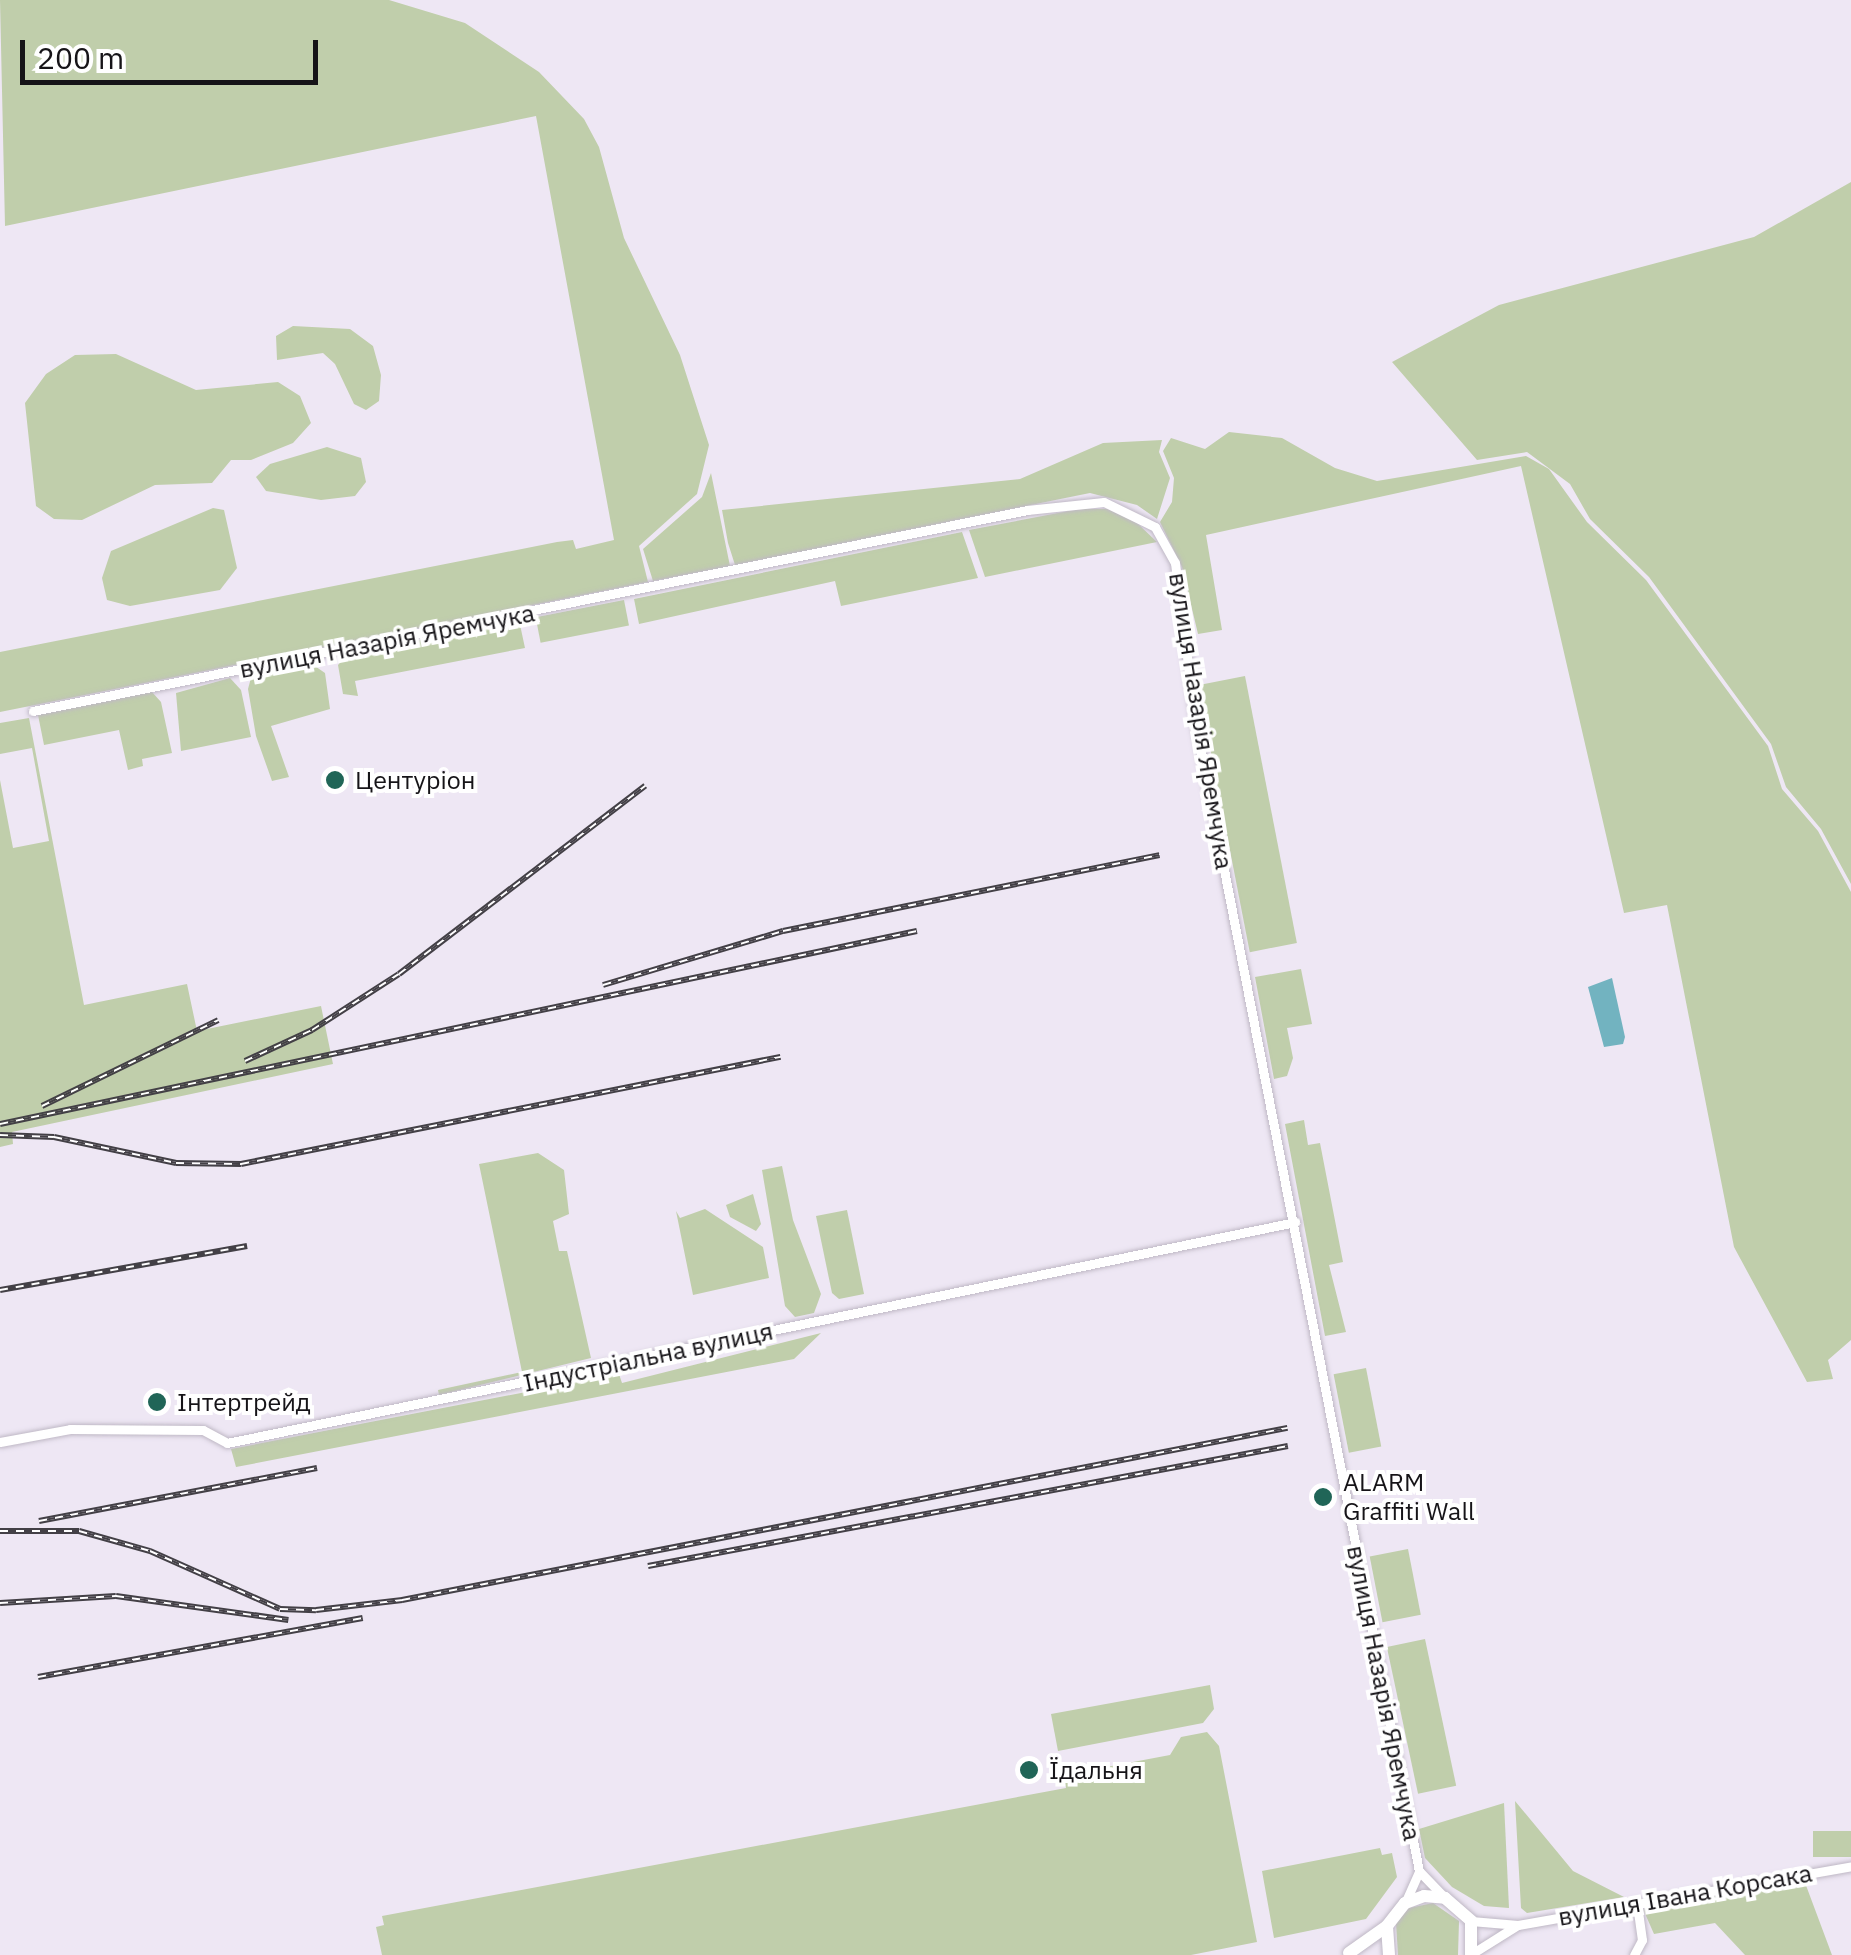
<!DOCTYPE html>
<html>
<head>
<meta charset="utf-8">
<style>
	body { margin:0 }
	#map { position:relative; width:1851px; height:1955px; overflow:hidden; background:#eee7f4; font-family:"IBM Plex Sans",sans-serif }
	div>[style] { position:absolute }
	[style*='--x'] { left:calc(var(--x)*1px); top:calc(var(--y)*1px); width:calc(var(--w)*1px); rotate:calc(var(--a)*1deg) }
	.green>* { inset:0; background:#c0ceab; transform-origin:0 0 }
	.water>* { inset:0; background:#72b3c0 }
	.roads { filter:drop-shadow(0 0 2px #bfb8c5) drop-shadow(0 0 2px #bfb8c5) }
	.street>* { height:9px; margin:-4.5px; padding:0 4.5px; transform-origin:4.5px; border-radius:4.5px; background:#fff }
	.secondary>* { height:12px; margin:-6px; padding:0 6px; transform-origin:6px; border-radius:6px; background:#fff }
	.rail>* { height:6px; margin-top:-3px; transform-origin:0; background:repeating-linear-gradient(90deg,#fff 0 8px,#434046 0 16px); box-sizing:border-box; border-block:2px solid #434046 }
	.dots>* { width:28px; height:28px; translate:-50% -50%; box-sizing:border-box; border:5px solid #fff; border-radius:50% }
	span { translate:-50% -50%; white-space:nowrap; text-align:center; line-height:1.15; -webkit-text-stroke:8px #fff; paint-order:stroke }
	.street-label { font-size:25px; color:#161418 }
	.poi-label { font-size:25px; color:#161418 }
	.left { translate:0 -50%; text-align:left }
	.scale { position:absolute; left:20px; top:40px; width:298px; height:45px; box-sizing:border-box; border:5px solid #161418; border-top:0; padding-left:12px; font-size:30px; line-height:35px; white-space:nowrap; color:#161418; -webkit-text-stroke:8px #fff; paint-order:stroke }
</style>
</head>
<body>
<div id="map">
	<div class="green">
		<div style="clip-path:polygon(0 0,389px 0,465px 23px,539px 72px,584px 119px,599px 147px,624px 238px,680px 355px,709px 445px,697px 494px,639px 546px,648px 582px,0 712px,0 652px,557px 542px,573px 540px,576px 549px,614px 540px,536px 116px,5px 226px)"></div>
		<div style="clip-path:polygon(1851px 182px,1851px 884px,1821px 829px,1786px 787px,1771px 744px,1649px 577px,1590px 519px,1570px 484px,1527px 452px,1477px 460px,1392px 362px,1499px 305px,1754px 237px)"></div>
		<div style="clip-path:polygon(293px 326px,350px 329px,373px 346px,381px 375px,379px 401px,366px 410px,354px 404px,335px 364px,323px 353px,277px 360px,276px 336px)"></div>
		<div style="clip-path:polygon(116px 354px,196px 390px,278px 382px,300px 396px,311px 423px,293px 443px,251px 460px,231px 460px,212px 483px,155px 485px,82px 520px,54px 519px,36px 506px,25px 403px,46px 374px,75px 355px)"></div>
		<div style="clip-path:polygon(1229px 432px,1282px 438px,1335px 468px,1377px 481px,1526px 456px,1549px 469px,1587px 522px,1646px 580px,1768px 746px,1782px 789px,1818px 831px,1851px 892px,1851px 1340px,1828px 1360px,1833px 1379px,1807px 1382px,1734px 1247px,1667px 905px,1624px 913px,1521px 466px,1206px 535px,1222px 630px,1198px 634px,1182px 567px,1160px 522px,1172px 502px,1174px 478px,1163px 451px,1171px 438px,1205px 449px)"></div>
		<div style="clip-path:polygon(1162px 440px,1159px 452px,1170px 478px,1157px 519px,1137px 505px,1090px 493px,735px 565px,728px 543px,722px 510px,1020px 479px,1103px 443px)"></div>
		<div style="clip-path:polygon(327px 447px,361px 458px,366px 482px,355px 496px,321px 500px,266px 491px,256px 477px,270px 464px)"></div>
		<div style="clip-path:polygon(711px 473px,730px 566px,653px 581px,643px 549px,702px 497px)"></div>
		<div style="clip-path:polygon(213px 508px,224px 510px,237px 568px,220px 590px,130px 606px,107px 600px,102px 578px,111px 551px)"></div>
		<div style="clip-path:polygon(1079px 509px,1107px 509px,1135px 521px,1157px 542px,985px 577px,969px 530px)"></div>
		<div style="clip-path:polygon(962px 532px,978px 578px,841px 606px,835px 581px,639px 624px,634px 599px)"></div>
		<div style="left:624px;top:600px;width:26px;height:90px;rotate:79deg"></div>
		<div style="clip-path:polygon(519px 620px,525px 648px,355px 681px,358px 696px,343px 694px,338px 665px,347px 655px)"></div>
		<div style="clip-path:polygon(309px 662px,325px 673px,330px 709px,271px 726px,289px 777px,272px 781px,256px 736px,248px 689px,252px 674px)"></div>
		<div style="left:1245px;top:676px;width:272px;height:48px;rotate:79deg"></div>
		<div style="clip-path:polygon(230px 678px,241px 690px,251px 737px,181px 751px,176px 693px)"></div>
		<div style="clip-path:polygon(152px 692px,161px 702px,172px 753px,142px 759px,143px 766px,128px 770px,119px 730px,44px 745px,38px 715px)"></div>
		<div style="clip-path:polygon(29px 718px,84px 1005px,187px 984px,197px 1031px,321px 1006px,333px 1064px,12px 1132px,13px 1144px,0 1147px,0 780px,13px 848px,49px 841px,32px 748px,0 754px,0 723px)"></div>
		<div style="clip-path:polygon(1301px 969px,1312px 1024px,1287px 1028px,1293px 1058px,1287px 1076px,1274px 1079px,1255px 977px)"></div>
		<div style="clip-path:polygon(1304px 1120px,1308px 1145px,1320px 1143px,1343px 1262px,1329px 1265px,1346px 1332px,1325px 1336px,1285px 1124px)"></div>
		<div style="clip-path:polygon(538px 1153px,564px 1170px,569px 1214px,553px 1221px,559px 1251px,567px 1251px,591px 1358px,439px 1395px,438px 1390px,522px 1372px,479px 1164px)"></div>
		<div style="clip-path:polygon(782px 1166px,793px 1220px,821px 1294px,814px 1313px,795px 1317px,785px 1306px,762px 1170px)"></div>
		<div style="clip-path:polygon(753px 1194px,761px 1224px,756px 1231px,730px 1217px,726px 1205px)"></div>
		<div style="clip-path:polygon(705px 1209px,763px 1247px,769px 1278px,693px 1295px,676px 1211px,680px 1218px)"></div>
		<div style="clip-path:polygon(847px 1210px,864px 1294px,839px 1299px,832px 1293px,816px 1216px)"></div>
		<div style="clip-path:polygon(821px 1333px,794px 1359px,236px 1467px,231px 1449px,619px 1374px,622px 1383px)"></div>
		<div style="left:1366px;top:1368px;width:80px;height:33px;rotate:79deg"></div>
		<div style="left:1408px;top:1549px;width:67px;height:39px;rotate:79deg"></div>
		<div style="left:1425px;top:1639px;width:150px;height:39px;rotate:78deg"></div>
		<div style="clip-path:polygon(1210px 1685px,1214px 1709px,1203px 1723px,1058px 1751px,1051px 1714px)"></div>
		<div style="clip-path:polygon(1207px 1732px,1219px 1746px,1257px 1942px,1191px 1955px,382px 1955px,376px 1927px,384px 1925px,382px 1916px,1066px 1788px,1064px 1775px,1170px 1755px,1181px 1737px)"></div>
		<div style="clip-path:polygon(1515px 1801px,1573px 1871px,1624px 1897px,1527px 1913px,1521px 1908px)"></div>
		<div style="clip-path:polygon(1504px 1803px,1509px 1908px,1484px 1906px,1452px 1887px,1425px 1858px,1419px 1829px)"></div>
		<div style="left:1851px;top:1831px;width:26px;height:38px;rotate:90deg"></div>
		<div style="clip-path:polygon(1380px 1848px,1382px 1855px,1392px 1853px,1397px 1877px,1366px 1919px,1274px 1938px,1262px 1871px)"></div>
		<div style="clip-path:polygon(1804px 1880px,1832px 1955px,1745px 1955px,1715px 1923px,1654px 1934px,1643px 1909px)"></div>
		<div style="clip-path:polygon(1433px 1903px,1459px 1921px,1458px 1955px,1398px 1955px,1396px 1923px,1409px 1908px)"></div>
	</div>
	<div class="water">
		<div style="clip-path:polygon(1612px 978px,1625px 1037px,1623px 1044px,1604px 1047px,1588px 987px)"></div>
	</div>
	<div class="roads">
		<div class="street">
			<div style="--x:33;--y:711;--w:1014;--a:-11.43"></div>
			<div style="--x:1027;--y:510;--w:77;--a:-5.9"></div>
			<div style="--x:1104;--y:502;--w:57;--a:26.1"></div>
			<div style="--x:1155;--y:527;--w:41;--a:60.9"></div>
			<div style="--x:1175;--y:563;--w:164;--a:82.7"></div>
			<div style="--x:1196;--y:726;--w:1167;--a:78.98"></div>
			<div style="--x:1419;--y:1871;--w:36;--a:46"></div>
			<div style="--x:0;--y:1442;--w:71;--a:-10.5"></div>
			<div style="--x:70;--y:1429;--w:133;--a:0.4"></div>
			<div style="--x:203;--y:1430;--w:27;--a:28"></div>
			<div style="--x:227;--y:1443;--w:1091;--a:-11.69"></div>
			<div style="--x:1405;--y:1903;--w:35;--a:-66"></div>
			<div style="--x:1471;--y:1921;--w:47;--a:4.9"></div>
			<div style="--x:1518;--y:1925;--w:338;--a:-10"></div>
			<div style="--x:1473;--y:1953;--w:51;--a:-32.1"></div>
			<div style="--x:1634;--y:1955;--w:17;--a:-62"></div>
			<div style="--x:1642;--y:1940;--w:36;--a:-98"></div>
		</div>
		<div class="secondary">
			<div style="--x:1349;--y:1953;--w:47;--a:-35.4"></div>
			<div style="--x:1389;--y:1955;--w:29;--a:-94"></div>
			<div style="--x:1387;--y:1926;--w:29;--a:-52"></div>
			<div style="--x:1405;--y:1903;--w:20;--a:-20"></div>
			<div style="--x:1424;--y:1896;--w:21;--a:5"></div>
			<div style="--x:1445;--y:1898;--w:35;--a:41"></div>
			<div style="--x:1471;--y:1921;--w:34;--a:90"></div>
		</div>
	</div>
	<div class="rail">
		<div style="--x:603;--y:985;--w:188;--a:-16.7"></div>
		<div style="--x:783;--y:931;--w:384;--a:-11.4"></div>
		<div style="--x:245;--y:1061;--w:74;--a:-24.8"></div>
		<div style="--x:312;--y:1030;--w:103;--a:-32.8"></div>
		<div style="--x:399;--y:974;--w:310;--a:-37.4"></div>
		<div style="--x:42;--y:1106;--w:196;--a:-26"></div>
		<div style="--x:0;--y:1124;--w:937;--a:-11.89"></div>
		<div style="--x:0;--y:1135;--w:54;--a:2.1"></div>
		<div style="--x:54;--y:1137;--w:125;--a:12"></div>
		<div style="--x:176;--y:1163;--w:65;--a:0.9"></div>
		<div style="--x:241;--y:1164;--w:550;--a:-11.23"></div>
		<div style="--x:0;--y:1290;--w:251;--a:-10.1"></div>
		<div style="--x:39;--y:1521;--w:283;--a:-10.8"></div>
		<div style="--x:0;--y:1531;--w:79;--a:0"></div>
		<div style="--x:79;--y:1531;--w:74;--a:15.7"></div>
		<div style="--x:150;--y:1551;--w:142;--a:24"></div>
		<div style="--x:280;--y:1609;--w:36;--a:2"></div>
		<div style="--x:316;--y:1610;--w:87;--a:-6.6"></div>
		<div style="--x:402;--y:1600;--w:902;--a:-11"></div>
		<div style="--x:648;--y:1566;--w:651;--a:-10.62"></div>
		<div style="--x:0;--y:1603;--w:116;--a:-3.5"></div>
		<div style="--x:116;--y:1596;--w:174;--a:7.9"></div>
		<div style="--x:38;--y:1677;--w:330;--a:-10.3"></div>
	</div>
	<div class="dots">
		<div style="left:335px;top:780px;background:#206557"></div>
		<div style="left:157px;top:1402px;background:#206557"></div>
		<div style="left:1323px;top:1497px;background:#206557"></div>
		<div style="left:1029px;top:1770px;background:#206557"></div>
	</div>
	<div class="street-label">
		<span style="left:387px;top:641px;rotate:-11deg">вулиця Назарія Яремчука</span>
		<span style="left:1201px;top:721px;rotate:81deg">вулиця Назарія Яремчука</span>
		<span style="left:648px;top:1357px;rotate:-12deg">Індустріальна вулиця</span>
		<span style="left:1384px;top:1693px;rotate:79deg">вулиця Назарія Яремчука</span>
		<span style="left:1685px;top:1895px;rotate:-10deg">вулиця Івана Корсака</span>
	</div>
	<div class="poi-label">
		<span class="left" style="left:355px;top:780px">Центуріон</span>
		<span class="left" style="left:177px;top:1402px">Інтертрейд</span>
		<span class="left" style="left:1343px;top:1497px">ALARM<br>Graffiti Wall</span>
		<span class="left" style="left:1049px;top:1770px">Їдальня</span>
	</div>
	<div class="scale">200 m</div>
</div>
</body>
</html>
